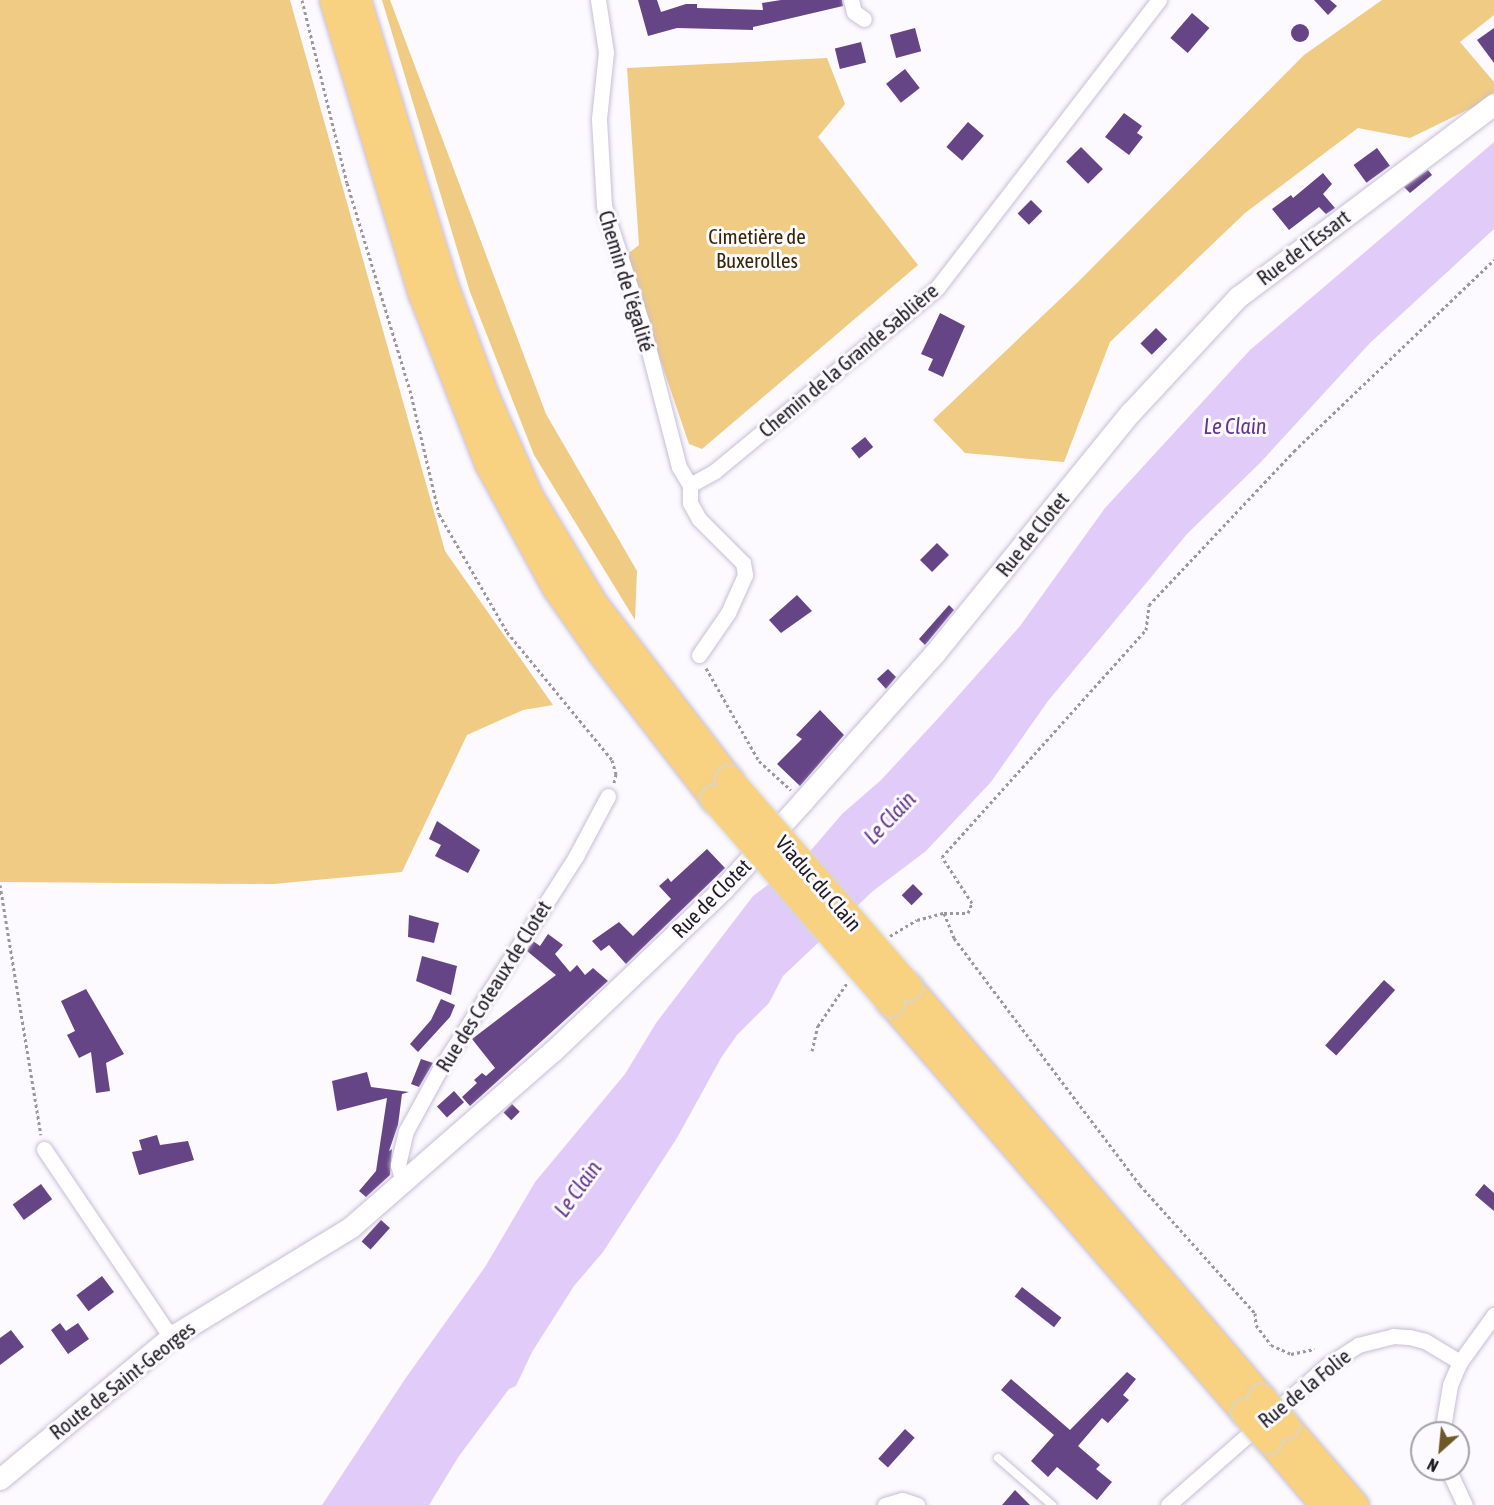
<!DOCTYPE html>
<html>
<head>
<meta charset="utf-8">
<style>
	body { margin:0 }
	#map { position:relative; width:1494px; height:1505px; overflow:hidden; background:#fcfaff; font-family:"Asap Condensed",sans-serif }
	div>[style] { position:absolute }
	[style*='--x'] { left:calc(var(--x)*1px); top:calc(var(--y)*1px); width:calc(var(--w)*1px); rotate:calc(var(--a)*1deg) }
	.green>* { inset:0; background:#efcb83 }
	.water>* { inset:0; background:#e1ccf9 }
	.building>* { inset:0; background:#654585; transform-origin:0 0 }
	.round { border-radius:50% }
	.path>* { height:3px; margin-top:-1.5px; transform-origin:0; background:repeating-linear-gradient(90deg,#9a979d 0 3px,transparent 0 6px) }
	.roads { filter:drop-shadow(0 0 2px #c8bed5) drop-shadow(0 0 2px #c8bed5) }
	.lane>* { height:8px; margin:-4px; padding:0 4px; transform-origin:4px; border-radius:4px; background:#fff }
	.street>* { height:15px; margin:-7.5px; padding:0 7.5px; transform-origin:7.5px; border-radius:7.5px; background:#fff }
	.secondary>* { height:21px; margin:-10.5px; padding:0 10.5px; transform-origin:10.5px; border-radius:10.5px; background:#fff }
	.highway>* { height:27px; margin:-13.5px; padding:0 13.5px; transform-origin:13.5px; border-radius:13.5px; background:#f8d181 }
	.bridges { filter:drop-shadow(0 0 2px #d6d6d7) drop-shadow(0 0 2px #d6d6d7) }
	.highway-bridge>* { height:27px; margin:-13.5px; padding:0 13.5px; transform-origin:13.5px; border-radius:13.5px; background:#f8d181 }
	span { translate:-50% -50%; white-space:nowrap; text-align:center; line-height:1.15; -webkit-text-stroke:6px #fcfaff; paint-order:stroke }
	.park-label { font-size:21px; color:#372704 }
	.street-label { font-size:21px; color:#1e1a22 }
	.water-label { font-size:22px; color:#62358a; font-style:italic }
	.north { position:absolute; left:1410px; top:1421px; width:60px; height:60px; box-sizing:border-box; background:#fcfaff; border:2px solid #a3a0a7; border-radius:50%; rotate:207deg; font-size:16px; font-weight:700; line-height:24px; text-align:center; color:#1e1a22 }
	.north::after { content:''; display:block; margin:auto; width:21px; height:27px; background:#6f5828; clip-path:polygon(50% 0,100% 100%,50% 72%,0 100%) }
</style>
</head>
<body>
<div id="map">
	<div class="green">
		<div style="clip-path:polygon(0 0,290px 0,445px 551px,553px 705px,523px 710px,467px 735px,402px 872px,273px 884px,0 882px)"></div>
		<div style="clip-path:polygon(382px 0,390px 0,546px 414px,637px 571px,635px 620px,534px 455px,470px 292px)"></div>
		<div style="clip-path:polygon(1382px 0,1494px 0,1494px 15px,1460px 42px,1494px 82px,1494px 97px,1410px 138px,1358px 128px,1245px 213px,1110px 342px,1064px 462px,965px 453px,933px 420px,1075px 285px,1304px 55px)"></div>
		<div style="clip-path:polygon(827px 58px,845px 104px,818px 137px,918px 265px,702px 449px,689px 444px,625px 256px,639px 245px,627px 68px)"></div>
	</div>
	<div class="water">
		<div style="clip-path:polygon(1494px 142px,1494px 229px,1370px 343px,1260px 463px,1187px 534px,1048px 701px,991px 782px,926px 851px,873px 891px,783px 976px,769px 1003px,737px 1035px,721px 1058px,677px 1138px,603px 1252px,574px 1286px,532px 1352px,516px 1386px,509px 1389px,459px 1456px,429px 1505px,322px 1505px,405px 1379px,485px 1267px,535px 1182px,625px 1074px,656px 1023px,753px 896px,806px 856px,842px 814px,881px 780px,942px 714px,1020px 626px,1105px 508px,1250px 350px)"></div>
	</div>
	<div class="building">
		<div style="clip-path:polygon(638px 0,657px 0,661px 12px,686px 4px,697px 4px,697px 8px,763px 10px,762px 3px,781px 0,842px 0,843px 6px,753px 27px,753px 30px,677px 28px,648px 36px)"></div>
		<div style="clip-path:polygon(1314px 0,1330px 0,1337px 6px,1328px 15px)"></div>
		<div style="left:1192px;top:13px;width:23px;height:33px;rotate:41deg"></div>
		<div class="round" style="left:1291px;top:24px;width:18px;height:18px"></div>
		<div style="left:915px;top:28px;width:24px;height:26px;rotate:75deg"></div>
		<div style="clip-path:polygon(1494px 28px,1494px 63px,1477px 40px)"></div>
		<div style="left:861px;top:42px;width:21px;height:27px;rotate:76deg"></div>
		<div style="left:905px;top:69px;width:24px;height:24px;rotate:52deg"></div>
		<div style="clip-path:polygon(1124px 113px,1142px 126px,1137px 133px,1143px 137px,1129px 155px,1105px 137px)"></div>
		<div style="left:968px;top:122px;width:21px;height:33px;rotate:41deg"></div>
		<div style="left:1081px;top:147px;width:31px;height:21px;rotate:45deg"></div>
		<div style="left:1377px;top:148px;width:22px;height:29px;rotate:54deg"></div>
		<div style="clip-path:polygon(1428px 170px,1432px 175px,1410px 193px,1404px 187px)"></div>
		<div style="clip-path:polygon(1323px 173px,1332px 184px,1323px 194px,1335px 208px,1326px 214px,1319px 207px,1289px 230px,1272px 209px,1291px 195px,1293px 198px)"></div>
		<div style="left:1031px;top:200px;width:16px;height:19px;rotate:45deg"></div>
		<div style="clip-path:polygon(940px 313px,965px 326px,943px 377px,928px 370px,933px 359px,921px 354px)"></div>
		<div style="left:1156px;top:328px;width:16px;height:22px;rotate:45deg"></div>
		<div style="left:865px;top:437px;width:13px;height:18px;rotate:51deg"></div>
		<div style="left:937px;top:543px;width:17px;height:24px;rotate:45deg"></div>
		<div style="clip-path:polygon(797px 595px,812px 611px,781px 633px,769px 620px)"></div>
		<div style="clip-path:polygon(949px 605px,954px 610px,925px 645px,919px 639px)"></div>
		<div style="clip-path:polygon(888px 669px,896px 677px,886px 689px,877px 679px)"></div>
		<div style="clip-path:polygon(820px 710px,844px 735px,800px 786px,777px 764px,802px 739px,796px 735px)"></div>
		<div style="clip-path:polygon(437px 821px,480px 850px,468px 873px,435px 856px,441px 845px,429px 839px)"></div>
		<div style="clip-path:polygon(707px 849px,725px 868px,626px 964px,609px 945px,601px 951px,592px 941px,619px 922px,633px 936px,671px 899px,659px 886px,668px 878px,671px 882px)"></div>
		<div style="left:913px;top:884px;width:14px;height:16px;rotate:45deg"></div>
		<div style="clip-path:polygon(409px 915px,439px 923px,434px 943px,408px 937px)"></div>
		<div style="clip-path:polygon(548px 934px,563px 945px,555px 954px,570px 972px,577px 965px,585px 975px,593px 968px,608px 981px,470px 1106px,462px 1097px,477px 1083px,474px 1080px,482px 1073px,486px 1076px,495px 1068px,472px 1039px,556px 975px,527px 951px,533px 941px,540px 946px)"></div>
		<div style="clip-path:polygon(422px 956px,457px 966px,451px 995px,416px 981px)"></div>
		<div style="left:1384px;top:980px;width:15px;height:88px;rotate:42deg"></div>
		<div style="clip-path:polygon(86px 989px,124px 1054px,106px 1063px,110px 1091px,96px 1093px,91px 1052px,79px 1058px,67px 1035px,75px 1031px,61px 1001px)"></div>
		<div style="clip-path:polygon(441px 999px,455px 1005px,450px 1017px,418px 1052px,410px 1044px,431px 1020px)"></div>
		<div style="clip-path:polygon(421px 1059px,433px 1063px,419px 1087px,411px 1084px)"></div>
		<div style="clip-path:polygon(367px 1072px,371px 1087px,409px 1092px,402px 1094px,398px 1125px,389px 1151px,392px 1149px,390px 1175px,366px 1197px,359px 1191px,376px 1171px,387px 1098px,337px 1111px,332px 1081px)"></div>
		<div style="left:454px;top:1091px;width:15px;height:23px;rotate:48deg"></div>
		<div style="left:512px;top:1104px;width:11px;height:12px;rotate:45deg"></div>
		<div style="clip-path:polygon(157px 1135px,160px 1145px,188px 1141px,194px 1160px,139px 1175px,132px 1152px,142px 1150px,139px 1140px)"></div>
		<div style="left:41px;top:1184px;width:19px;height:35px;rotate:54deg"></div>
		<div style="clip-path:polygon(1484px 1184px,1494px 1193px,1494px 1211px,1475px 1195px)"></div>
		<div style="left:381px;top:1220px;width:12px;height:29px;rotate:42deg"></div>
		<div style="left:102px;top:1276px;width:20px;height:32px;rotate:53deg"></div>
		<div style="left:1022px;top:1287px;width:50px;height:12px;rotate:38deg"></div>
		<div style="clip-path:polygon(60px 1323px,66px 1331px,78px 1323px,89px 1339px,68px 1354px,51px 1330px)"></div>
		<div style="clip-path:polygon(11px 1330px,24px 1347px,0 1365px,0 1338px)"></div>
		<div style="clip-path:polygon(1127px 1372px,1136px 1379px,1123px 1395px,1129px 1400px,1108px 1423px,1102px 1418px,1078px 1446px,1100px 1465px,1096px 1469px,1112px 1482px,1097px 1500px,1057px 1467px,1048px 1477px,1031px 1461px,1054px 1435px,1001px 1390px,1011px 1379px,1070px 1430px)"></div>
		<div style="left:905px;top:1429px;width:13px;height:40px;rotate:42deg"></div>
		<div style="clip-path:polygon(1015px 1490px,1030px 1505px,1002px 1505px)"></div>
	</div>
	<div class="path">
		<div style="--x:302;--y:0;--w:188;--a:76.2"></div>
		<div style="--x:347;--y:183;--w:216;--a:73.1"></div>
		<div style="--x:410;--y:390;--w:127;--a:76.8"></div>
		<div style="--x:439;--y:514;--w:136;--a:60"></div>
		<div style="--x:507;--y:632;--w:166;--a:50.6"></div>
		<div style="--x:612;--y:760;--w:15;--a:74"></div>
		<div style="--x:616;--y:774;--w:9;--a:103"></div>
		<div style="--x:706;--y:668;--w:107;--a:60.3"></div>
		<div style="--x:759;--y:761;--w:43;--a:42.2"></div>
		<div style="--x:0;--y:885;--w:253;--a:80.7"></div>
		<div style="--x:944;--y:913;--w:27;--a:68"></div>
		<div style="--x:954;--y:938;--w:150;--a:53.1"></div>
		<div style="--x:1044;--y:1058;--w:159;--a:52.9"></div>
		<div style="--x:1140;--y:1185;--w:172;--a:48.1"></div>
		<div style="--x:1255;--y:1313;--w:12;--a:85"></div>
		<div style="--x:1256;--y:1325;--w:25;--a:53"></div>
		<div style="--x:1271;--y:1345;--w:22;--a:24"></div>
		<div style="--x:1291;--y:1354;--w:24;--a:-12"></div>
		<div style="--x:890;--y:936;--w:31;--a:-31"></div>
		<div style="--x:917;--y:920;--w:28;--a:-15"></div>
		<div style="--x:944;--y:913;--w:24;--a:0"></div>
		<div style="--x:968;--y:913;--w:11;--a:-68"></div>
		<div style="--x:972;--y:903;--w:55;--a:-123.1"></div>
		<div style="--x:942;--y:857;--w:305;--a:-48.1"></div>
		<div style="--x:1146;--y:630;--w:25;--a:-83"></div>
		<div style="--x:1149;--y:605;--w:212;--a:-46.7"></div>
		<div style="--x:1294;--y:451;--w:277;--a:-43.7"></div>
		<div style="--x:812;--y:1051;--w:26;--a:-77"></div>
		<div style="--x:818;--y:1026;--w:52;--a:-56"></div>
	</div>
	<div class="roads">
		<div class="lane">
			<div style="--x:998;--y:1458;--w:72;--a:41"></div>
		</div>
		<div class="street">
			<div style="--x:598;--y:0;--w:53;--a:81.3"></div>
			<div style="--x:606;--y:52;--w:67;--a:96"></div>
			<div style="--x:599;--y:119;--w:87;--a:86.7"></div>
			<div style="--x:604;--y:206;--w:124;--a:72.1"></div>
			<div style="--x:642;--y:324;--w:148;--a:75.5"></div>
			<div style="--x:679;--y:467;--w:21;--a:59"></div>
			<div style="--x:851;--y:0;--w:12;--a:76"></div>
			<div style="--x:854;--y:12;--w:12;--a:35"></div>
			<div style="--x:699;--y:655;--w:51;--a:-55.4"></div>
			<div style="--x:728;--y:613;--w:42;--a:-65.9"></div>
			<div style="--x:745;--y:575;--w:12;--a:-99"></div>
			<div style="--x:743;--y:563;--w:62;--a:-135"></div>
			<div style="--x:699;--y:519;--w:18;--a:-119"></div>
			<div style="--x:690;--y:503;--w:18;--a:-90"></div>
			<div style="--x:690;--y:485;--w:29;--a:-29"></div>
			<div style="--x:715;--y:471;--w:288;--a:-39.5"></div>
			<div style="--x:937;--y:288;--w:364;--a:-52.4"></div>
			<div style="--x:44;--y:1149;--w:227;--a:56"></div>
			<div style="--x:403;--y:1182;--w:18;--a:-106"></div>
			<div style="--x:398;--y:1165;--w:35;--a:-77"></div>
			<div style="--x:406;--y:1131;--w:71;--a:-61.3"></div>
			<div style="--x:440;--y:1069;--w:253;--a:-57.4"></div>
			<div style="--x:576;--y:856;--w:68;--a:-61.9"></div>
			<div style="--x:1442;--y:1433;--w:49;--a:-80.5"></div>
			<div style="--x:1450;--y:1385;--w:25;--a:-67"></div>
			<div style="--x:1460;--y:1362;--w:58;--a:-54.1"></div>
			<div style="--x:1448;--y:1469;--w:40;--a:65"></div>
			<div style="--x:885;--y:1505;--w:18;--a:-16"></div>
			<div style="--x:902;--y:1500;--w:16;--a:18"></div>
			<div style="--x:1168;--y:1505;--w:210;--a:-41.3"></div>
			<div style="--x:1326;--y:1366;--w:38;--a:-33"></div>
			<div style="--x:1358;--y:1345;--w:36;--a:-14"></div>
			<div style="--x:1393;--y:1336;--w:16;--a:4"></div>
			<div style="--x:1409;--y:1337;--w:16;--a:14"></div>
			<div style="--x:1425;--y:1341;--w:41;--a:31"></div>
		</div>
		<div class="secondary">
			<div style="--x:0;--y:1479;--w:222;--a:-39.7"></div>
			<div style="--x:171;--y:1337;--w:211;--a:-31.4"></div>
			<div style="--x:351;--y:1227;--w:268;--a:-41.1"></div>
			<div style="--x:553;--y:1051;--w:235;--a:-43.6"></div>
			<div style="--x:723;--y:889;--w:119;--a:-47.7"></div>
			<div style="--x:803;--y:801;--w:197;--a:-48.3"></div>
			<div style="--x:934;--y:654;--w:312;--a:-50.9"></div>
			<div style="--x:1131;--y:412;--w:157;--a:-47.1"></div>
			<div style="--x:1238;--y:297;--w:321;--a:-37"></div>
		</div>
		<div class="highway">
			<div style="--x:333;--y:0;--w:307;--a:73.2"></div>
			<div style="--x:422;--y:294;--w:181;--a:68.7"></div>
			<div style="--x:488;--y:463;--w:142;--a:61.5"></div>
			<div style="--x:556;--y:588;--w:80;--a:55.1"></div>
			<div style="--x:602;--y:654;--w:183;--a:52.3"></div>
			<div style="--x:357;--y:0;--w:298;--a:73"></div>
			<div style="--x:444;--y:285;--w:121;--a:69.6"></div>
			<div style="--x:486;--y:398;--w:107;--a:66.3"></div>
			<div style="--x:529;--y:496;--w:126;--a:59"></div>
			<div style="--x:594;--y:604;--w:221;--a:52.4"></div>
			<div style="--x:908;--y:986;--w:543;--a:49.33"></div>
			<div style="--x:890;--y:1002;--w:543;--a:49.18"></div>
			<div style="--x:1285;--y:1424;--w:107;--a:49.2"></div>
			<div style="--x:1268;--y:1439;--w:87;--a:49.7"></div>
		</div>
	</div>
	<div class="bridges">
		<div class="highway-bridge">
			<div style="--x:729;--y:779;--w:274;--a:49.1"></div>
			<div style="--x:714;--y:799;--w:269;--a:49.1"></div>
			<div style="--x:1262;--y:1398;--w:35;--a:49"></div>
			<div style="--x:1245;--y:1413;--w:35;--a:49"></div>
		</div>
	</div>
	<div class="park-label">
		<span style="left:757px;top:248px">Cimetière de<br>Buxerolles</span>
	</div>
	<div class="street-label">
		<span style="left:1303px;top:247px;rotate:-37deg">Rue de l'Essart</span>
		<span style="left:627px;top:281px;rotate:73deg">Chemin de l'égalité</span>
		<span style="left:848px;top:360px;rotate:-40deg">Chemin de la Grande Sablière</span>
		<span style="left:1032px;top:534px;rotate:-51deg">Rue de Clotet</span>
		<span style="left:819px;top:883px;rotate:49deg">Viaduc du Clain</span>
		<span style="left:711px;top:898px;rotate:-45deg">Rue de Clotet</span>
		<span style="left:493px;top:986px;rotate:-58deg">Rue des Coteaux de Clotet</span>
		<span style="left:122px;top:1380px;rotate:-38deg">Route de Saint-Georges</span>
		<span style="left:1304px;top:1388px;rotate:-39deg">Rue de la Folie</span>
	</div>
	<div class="water-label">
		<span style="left:1235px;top:427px">Le Clain</span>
		<span style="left:890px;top:818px;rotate:-46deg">Le Clain</span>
		<span style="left:578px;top:1189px;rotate:-54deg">Le Clain</span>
	</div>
	<div class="north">N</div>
</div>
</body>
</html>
